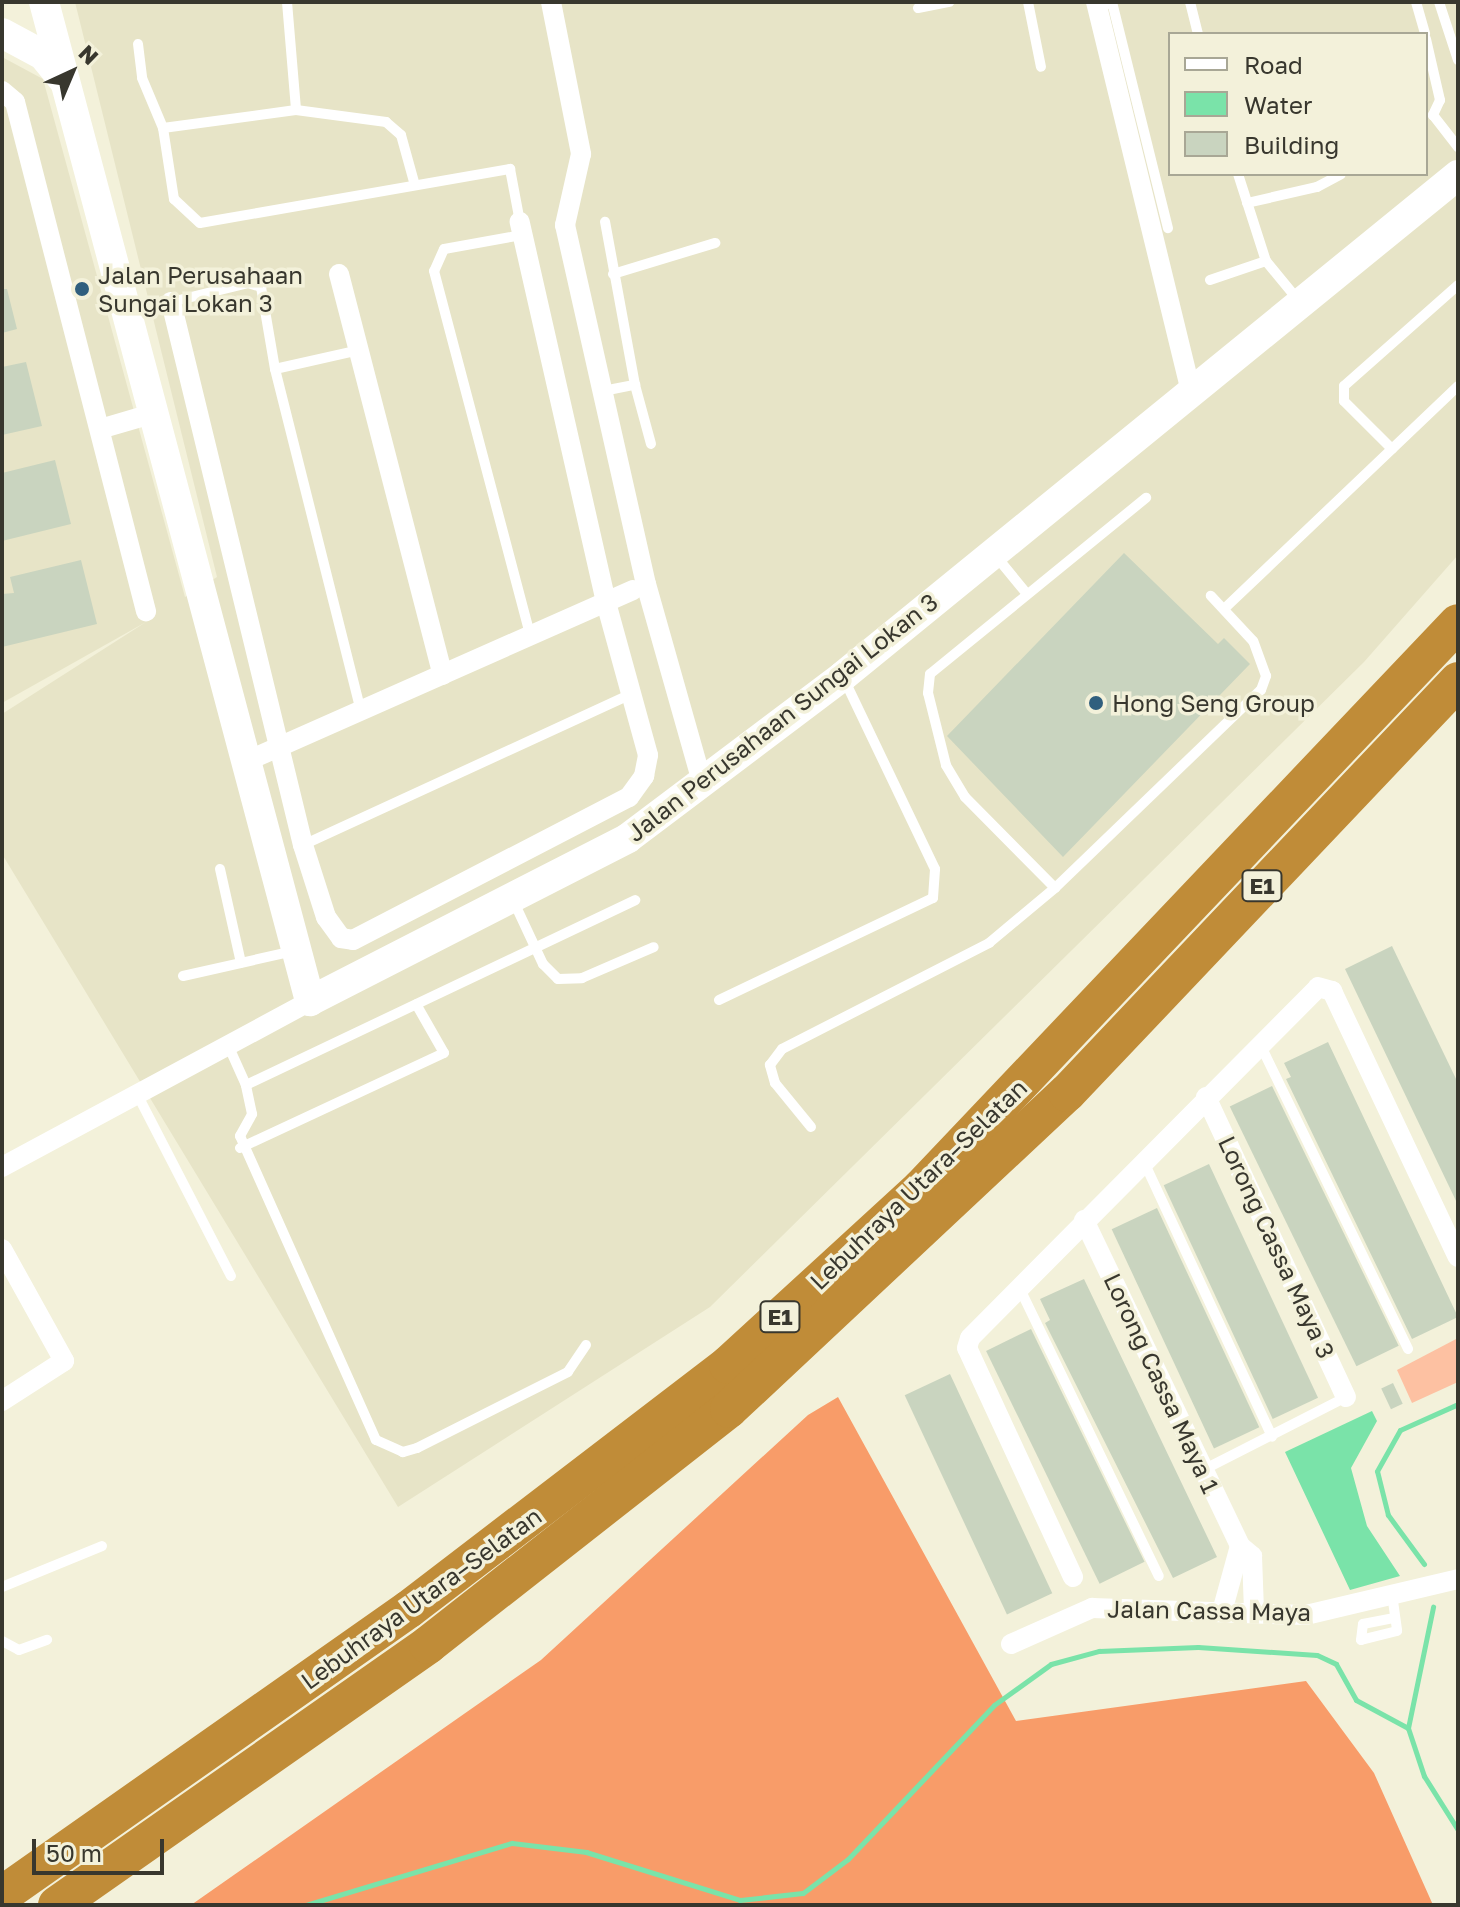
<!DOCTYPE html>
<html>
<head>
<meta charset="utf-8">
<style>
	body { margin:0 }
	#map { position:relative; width:1460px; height:1907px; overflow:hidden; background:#f3f1da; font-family:"Golos Text",sans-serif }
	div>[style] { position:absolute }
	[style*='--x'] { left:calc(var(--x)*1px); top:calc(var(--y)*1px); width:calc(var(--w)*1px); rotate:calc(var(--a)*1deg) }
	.built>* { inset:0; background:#e7e4c7 }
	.green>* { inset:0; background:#fdc1a2 }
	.forest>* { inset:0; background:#f89c69 }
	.water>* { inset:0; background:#7ae3a9 }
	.stream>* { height:5px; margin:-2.5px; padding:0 2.5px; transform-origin:2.5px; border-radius:2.5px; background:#7ae3a9 }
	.building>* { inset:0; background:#c9d4bf; transform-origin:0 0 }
	.service>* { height:10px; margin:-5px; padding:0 5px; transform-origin:5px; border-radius:5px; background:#fff }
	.minor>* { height:20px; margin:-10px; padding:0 10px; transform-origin:10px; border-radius:10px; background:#fff }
	.secondary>* { height:30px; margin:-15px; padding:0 15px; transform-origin:15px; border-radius:15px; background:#fff }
	.motorway>* { height:38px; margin:-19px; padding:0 19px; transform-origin:19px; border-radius:19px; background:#c08c38 }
	.dots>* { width:22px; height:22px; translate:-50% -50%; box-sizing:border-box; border:4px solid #f3f1da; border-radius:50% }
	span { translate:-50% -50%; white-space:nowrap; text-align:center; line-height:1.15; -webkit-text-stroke:7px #f3f1da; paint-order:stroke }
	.shield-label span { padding:2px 6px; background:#f3f1da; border:2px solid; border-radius:6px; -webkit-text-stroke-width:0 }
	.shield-label { font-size:22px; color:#38372e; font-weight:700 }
	.poi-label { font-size:24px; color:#38372e }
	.left { translate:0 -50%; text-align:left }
	.street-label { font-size:24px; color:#38372e }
	.frame { position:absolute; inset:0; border:4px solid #38372e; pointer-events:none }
	.legend { position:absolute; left:1168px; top:32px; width:260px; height:144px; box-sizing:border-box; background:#f3f1da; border:2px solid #a8a795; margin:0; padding:10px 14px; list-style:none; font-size:24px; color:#38372e }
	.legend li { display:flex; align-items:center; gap:16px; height:40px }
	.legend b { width:40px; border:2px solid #a8a795 }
	.north { position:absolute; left:32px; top:32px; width:80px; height:80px; -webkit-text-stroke:6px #f3f1da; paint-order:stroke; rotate:44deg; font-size:22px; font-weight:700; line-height:32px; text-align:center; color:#38372e }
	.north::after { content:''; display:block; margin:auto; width:28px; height:36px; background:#38372e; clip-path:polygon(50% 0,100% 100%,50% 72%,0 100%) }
	.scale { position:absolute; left:32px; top:1839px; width:132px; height:36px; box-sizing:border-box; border:4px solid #38372e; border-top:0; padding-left:10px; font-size:24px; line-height:28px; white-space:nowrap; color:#38372e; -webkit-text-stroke:6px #f3f1da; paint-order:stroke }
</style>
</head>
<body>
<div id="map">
	<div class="built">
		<div style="clip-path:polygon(evenodd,75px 2px,1458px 2px,1458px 555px,1364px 662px,710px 1307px,398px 1507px,2px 854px,2px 714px,146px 622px,2px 703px,2px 57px,43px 79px,185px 597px,217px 577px,75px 2px,1170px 34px,1426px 34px,1426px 174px,1170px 174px,1170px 34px)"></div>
	</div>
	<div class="green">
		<div style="clip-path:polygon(1458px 1338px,1458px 1382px,1412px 1403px,1397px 1370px)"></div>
	</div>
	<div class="forest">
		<div style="clip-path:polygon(838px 1397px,1016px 1721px,1306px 1681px,1374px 1773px,1433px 1905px,191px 1905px,541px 1660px,808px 1415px)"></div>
	</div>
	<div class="water">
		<div style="clip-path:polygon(1372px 1411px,1377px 1421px,1351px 1468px,1367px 1526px,1400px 1576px,1350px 1590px,1285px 1452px)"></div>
	</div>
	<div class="stream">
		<div style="--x:1424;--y:1564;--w:61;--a:-126.3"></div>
		<div style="--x:1388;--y:1515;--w:45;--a:-104"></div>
		<div style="--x:1377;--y:1471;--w:47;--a:-60.7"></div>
		<div style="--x:1400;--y:1430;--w:64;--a:-24.1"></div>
		<div style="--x:1408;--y:1728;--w:124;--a:-78.3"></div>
		<div style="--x:306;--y:1905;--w:215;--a:-16.8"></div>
		<div style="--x:512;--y:1843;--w:75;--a:6.9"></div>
		<div style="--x:586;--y:1852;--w:161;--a:17.3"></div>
		<div style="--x:740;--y:1900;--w:63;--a:-6.3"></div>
		<div style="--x:803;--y:1893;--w:56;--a:-37.1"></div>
		<div style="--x:848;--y:1859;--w:212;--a:-46.5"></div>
		<div style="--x:994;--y:1705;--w:70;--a:-35.7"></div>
		<div style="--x:1051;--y:1664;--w:50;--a:-15.2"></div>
		<div style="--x:1099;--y:1651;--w:99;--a:-2.3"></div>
		<div style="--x:1198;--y:1647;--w:119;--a:3.8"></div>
		<div style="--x:1317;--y:1655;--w:21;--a:25"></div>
		<div style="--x:1336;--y:1664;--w:41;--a:60.9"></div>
		<div style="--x:1356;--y:1700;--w:59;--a:28.3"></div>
		<div style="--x:1408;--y:1728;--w:51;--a:71.6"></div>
		<div style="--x:1424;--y:1776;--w:64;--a:57.8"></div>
	</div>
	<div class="building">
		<div style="clip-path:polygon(2px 289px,7px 289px,17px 329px,2px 333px)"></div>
		<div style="clip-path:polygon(26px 362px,42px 426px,2px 435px,2px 367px)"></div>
		<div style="clip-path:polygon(55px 460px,71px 524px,2px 541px,2px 473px)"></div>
		<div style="clip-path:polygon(1124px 553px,1218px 644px,1224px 638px,1250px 664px,1063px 857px,947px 736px)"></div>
		<div style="clip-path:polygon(81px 560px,97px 624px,2px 647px,2px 594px,14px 593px,10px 577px)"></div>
		<div style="clip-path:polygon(1392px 946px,1458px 1083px,1458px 1205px,1345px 969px)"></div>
		<div style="clip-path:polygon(1328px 1042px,1458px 1317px,1412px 1339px,1286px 1079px,1291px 1077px,1284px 1063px)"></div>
		<div style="left:1272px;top:1086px;width:289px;height:47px;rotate:64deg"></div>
		<div style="left:1209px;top:1164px;width:258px;height:50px;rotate:65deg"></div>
		<div style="left:1157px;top:1208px;width:242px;height:50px;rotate:65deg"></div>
		<div style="clip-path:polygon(1084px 1279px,1217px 1557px,1173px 1578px,1045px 1323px,1050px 1320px,1040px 1299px)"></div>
		<div style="left:1031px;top:1329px;width:259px;height:50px;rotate:64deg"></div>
		<div style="left:950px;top:1374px;width:242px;height:50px;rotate:65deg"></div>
		<div style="left:1393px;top:1383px;width:23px;height:13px;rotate:65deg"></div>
	</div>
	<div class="service">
		<div style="--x:287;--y:2;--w:108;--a:85.2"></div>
		<div style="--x:1028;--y:2;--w:66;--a:78.7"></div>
		<div style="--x:1190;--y:2;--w:33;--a:76"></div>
		<div style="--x:1416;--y:2;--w:33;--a:74"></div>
		<div style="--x:1439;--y:2;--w:61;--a:71.9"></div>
		<div style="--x:918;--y:8;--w:32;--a:-11"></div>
		<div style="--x:1097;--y:8;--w:16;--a:-22"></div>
		<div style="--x:1112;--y:2;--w:233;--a:76.1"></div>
		<div style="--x:1426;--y:39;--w:63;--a:77.1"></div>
		<div style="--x:1440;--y:100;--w:17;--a:115"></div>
		<div style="--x:1433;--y:115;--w:41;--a:52"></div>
		<div style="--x:138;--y:44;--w:34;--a:83"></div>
		<div style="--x:142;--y:78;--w:54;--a:67.2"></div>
		<div style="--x:163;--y:128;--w:72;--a:81.2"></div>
		<div style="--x:174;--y:199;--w:35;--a:43"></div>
		<div style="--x:200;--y:223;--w:315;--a:-9.9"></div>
		<div style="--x:510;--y:169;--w:54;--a:79.3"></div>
		<div style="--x:163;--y:128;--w:134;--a:-7.7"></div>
		<div style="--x:296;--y:110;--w:91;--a:7.6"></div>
		<div style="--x:386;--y:122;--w:20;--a:41"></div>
		<div style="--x:401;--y:135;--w:49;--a:74.5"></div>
		<div style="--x:1238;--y:174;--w:91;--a:72.2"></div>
		<div style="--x:1266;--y:261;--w:50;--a:50.6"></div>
		<div style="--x:1247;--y:203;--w:72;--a:-12.9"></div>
		<div style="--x:1317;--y:187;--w:27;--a:-28"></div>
		<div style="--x:522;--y:235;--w:79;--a:169.8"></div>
		<div style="--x:444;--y:249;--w:24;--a:114"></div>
		<div style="--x:434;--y:271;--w:376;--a:75.2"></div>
		<div style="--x:613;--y:274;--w:107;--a:-16.9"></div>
		<div style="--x:1210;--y:280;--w:59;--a:-18.7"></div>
		<div style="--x:171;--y:302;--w:79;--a:-13.9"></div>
		<div style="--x:248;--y:283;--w:14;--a:17"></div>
		<div style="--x:261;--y:287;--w:83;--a:80.3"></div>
		<div style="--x:275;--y:369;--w:353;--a:75.9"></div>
		<div style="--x:275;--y:369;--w:86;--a:-12.7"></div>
		<div style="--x:635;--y:385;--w:61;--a:74.8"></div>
		<div style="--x:603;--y:391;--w:33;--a:-11"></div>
		<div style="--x:635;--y:385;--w:166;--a:-100.4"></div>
		<div style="--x:1392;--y:449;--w:68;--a:-135"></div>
		<div style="--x:1344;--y:401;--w:15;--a:-90"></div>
		<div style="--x:1344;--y:386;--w:152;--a:-41.5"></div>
		<div style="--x:995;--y:555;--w:50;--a:50.6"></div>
		<div style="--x:1225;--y:608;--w:322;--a:-43.6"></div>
		<div style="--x:303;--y:845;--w:361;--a:-24.7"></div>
		<div style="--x:220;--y:869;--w:96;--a:77.4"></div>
		<div style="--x:1055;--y:888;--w:128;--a:-134.7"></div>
		<div style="--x:965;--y:797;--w:37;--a:-121"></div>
		<div style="--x:946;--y:765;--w:74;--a:-104"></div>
		<div style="--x:928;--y:693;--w:19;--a:-84"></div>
		<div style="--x:930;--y:674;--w:279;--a:-39.2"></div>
		<div style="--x:513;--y:900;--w:71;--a:64.9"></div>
		<div style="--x:543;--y:964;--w:21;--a:45"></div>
		<div style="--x:558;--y:979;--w:24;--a:-2"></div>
		<div style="--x:582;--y:978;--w:78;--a:-23.3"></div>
		<div style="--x:183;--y:976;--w:114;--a:-12.7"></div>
		<div style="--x:719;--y:1000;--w:237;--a:-25.5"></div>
		<div style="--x:933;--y:898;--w:29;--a:-86"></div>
		<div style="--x:935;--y:869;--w:213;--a:-115.6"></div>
		<div style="--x:1260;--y:1044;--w:339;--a:64.1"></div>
		<div style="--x:228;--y:1045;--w:44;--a:65.8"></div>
		<div style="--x:136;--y:1092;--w:207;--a:62.7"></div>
		<div style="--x:811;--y:1127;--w:57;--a:-129.3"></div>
		<div style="--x:775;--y:1083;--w:19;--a:-106"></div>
		<div style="--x:770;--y:1065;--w:20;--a:-53"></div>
		<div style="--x:782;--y:1049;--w:233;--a:-27.1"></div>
		<div style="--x:989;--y:943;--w:86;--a:-39.8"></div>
		<div style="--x:1055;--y:888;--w:286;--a:-43.9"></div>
		<div style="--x:1261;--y:690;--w:15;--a:-70"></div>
		<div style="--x:1266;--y:676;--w:37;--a:-110"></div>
		<div style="--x:1253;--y:641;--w:62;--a:-133"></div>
		<div style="--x:240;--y:1148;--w:225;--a:-25"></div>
		<div style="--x:444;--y:1053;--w:56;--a:-119.7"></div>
		<div style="--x:1144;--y:1162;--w:303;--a:65"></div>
		<div style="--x:1019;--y:1287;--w:321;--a:64.2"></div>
		<div style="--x:586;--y:1345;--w:32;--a:124"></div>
		<div style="--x:568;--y:1372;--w:169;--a:153.3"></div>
		<div style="--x:417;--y:1448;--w:15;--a:164"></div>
		<div style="--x:403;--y:1452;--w:30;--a:-156"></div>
		<div style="--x:376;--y:1440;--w:333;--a:-114.1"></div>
		<div style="--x:240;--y:1136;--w:25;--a:-61"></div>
		<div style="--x:252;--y:1114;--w:30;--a:-102"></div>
		<div style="--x:246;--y:1085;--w:431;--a:-25.4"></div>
		<div style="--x:1203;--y:1470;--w:161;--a:-27"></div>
		<div style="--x:2;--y:1587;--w:108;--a:-22.3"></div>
		<div style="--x:1392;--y:1594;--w:37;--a:82"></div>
		<div style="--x:1397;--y:1631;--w:37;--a:166"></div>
		<div style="--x:1361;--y:1640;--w:16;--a:-83"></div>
		<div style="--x:1363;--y:1624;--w:32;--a:-11"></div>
		<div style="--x:2;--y:1641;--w:19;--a:28"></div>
		<div style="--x:19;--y:1650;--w:30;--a:-20"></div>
	</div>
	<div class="minor">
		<div style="--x:551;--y:2;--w:155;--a:78.8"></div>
		<div style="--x:581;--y:154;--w:73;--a:102.7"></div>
		<div style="--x:565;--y:225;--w:368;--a:77.3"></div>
		<div style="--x:646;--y:584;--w:206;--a:74.2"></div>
		<div style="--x:1096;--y:2;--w:400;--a:76.3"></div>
		<div style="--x:2;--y:91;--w:17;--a:40"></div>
		<div style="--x:15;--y:102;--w:526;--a:75.57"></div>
		<div style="--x:339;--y:274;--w:414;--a:75.5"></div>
		<div style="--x:171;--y:302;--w:559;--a:76.34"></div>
		<div style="--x:303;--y:845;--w:76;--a:72.3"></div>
		<div style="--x:326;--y:917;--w:26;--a:54"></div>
		<div style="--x:341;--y:938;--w:12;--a:9"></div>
		<div style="--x:353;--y:940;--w:311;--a:-27.4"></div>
		<div style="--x:629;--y:797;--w:26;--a:-54"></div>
		<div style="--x:644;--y:776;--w:21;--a:-79"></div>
		<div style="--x:648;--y:755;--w:159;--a:-105.4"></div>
		<div style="--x:606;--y:602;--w:390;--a:-102.8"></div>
		<div style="--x:100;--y:429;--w:53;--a:-16.4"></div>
		<div style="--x:247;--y:761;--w:422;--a:-23.9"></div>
		<div style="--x:1206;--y:1097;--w:331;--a:65"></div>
		<div style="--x:2;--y:1167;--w:350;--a:-28.3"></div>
		<div style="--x:1084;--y:1220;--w:361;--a:64.4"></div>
		<div style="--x:1240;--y:1546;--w:16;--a:40"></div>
		<div style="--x:1252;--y:1556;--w:54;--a:87.9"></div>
		<div style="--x:2;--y:1249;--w:128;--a:61"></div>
		<div style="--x:64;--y:1361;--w:74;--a:147.2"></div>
		<div style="--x:1073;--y:1577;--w:252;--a:-114.8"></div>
		<div style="--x:967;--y:1348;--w:10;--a:-73"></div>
		<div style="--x:970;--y:1338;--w:494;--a:-45.2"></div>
		<div style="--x:1318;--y:987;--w:15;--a:16"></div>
		<div style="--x:1332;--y:991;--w:294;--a:64.7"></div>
		<div style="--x:1223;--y:1608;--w:64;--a:-74.7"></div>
		<div style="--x:1011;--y:1644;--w:89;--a:-24"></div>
		<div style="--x:1092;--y:1608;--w:214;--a:1.9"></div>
		<div style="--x:1306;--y:1615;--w:156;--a:-13.3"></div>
	</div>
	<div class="secondary">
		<div style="--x:44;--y:2;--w:1034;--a:75.09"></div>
		<div style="--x:310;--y:1001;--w:357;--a:-27.1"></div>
		<div style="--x:628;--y:838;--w:269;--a:-37"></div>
		<div style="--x:843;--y:676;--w:793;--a:-39.17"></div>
		<div style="--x:2;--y:33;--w:47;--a:28.2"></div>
		<div style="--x:43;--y:55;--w:32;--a:51"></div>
	</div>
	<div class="motorway">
		<div style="--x:2;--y:1895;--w:497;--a:-35.1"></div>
		<div style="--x:409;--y:1609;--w:402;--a:-37.4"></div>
		<div style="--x:728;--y:1365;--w:262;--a:-42.5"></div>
		<div style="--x:921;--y:1188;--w:779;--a:-46.46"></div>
		<div style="--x:57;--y:1905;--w:453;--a:-35"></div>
		<div style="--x:428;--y:1645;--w:382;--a:-38.1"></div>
		<div style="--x:729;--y:1409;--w:463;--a:-43.1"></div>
		<div style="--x:1067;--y:1093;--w:568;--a:-46.5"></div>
	</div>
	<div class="dots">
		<div style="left:82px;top:289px;background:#305f7e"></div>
		<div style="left:1096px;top:703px;background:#305f7e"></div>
	</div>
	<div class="shield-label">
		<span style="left:1262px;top:886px">E1</span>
		<span style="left:780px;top:1317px">E1</span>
	</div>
	<div class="poi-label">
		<span class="left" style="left:98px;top:289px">Jalan Perusahaan<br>Sungai Lokan 3</span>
		<span class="left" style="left:1112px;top:703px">Hong Seng Group</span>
	</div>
	<div class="street-label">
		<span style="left:782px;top:717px;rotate:-38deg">Jalan Perusahaan Sungai Lokan 3</span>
		<span style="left:918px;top:1184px;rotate:-44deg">Lebuhraya Utara–Selatan</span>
		<span style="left:1277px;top:1247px;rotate:65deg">Lorong Cassa Maya 3</span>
		<span style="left:1162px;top:1383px;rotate:65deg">Lorong Cassa Maya 1</span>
		<span style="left:421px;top:1598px;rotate:-36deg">Lebuhraya Utara–Selatan</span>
		<span style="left:1209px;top:1610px;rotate:1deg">Jalan Cassa Maya</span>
	</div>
	<div class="frame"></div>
	<ul class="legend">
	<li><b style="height:10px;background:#fff"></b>Road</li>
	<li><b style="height:22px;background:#7ae3a9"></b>Water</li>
	<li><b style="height:22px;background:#c9d4bf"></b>Building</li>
	</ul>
	<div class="north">N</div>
	<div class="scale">50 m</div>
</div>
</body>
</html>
